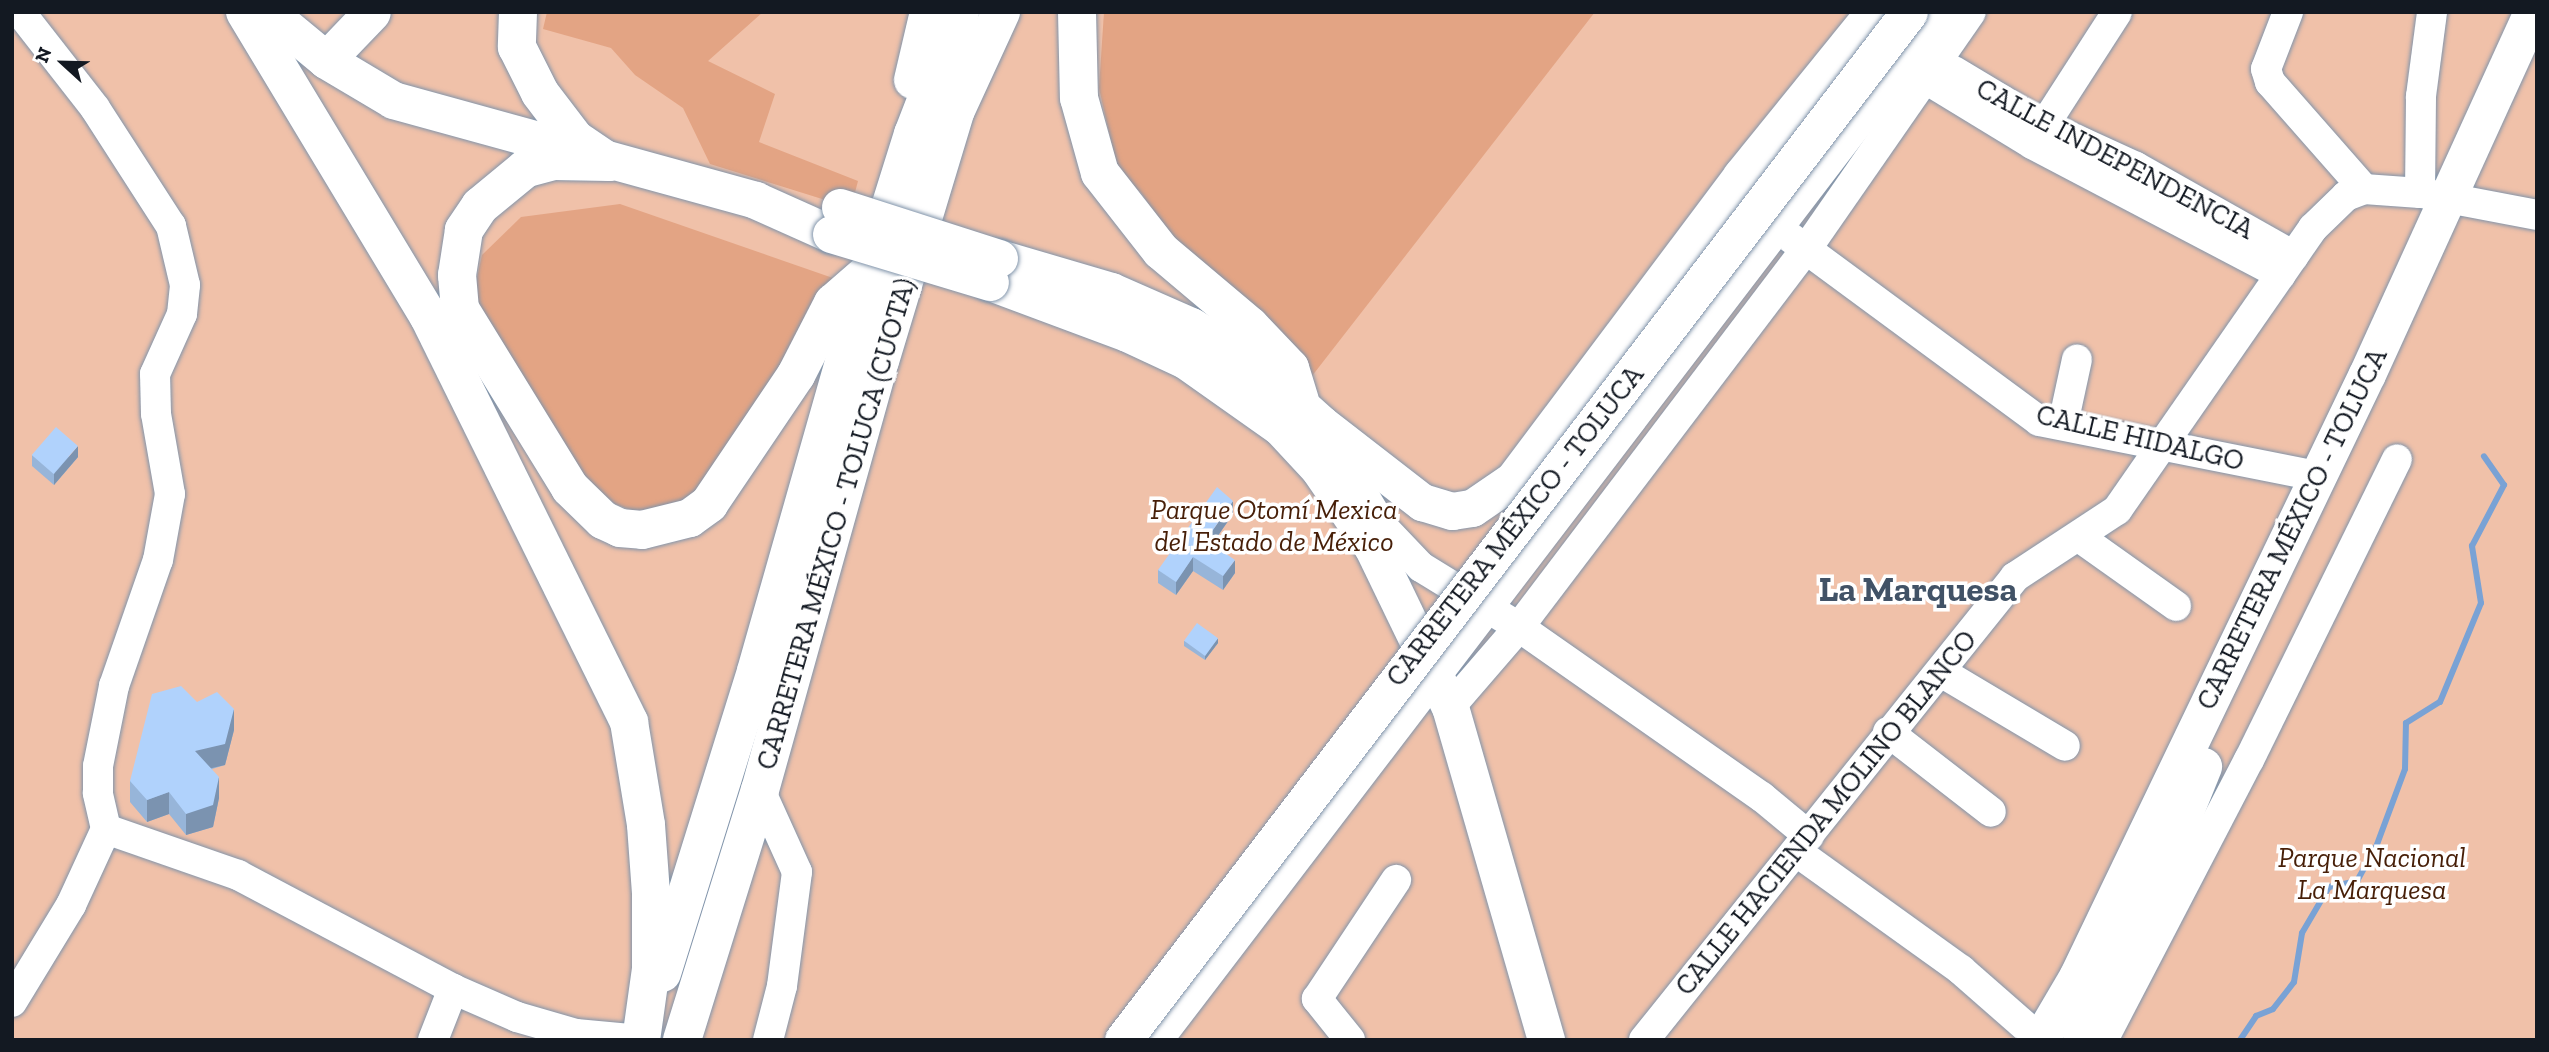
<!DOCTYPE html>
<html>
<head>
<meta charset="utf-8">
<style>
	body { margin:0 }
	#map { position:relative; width:2549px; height:1052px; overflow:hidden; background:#f1f5fa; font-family:"Zilla Slab",serif }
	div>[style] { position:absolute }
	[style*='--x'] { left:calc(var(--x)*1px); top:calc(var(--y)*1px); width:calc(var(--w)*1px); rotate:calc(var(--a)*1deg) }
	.green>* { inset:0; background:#f0c1a9; transform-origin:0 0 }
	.forest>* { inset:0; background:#e3a484 }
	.stream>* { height:6px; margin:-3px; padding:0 3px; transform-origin:3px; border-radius:3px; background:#79a2d5 }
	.roads { filter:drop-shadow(0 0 2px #8194aa) drop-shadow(0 0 2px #8194aa) }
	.minor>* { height:30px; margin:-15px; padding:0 15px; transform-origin:15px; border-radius:15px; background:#fff }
	.major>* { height:37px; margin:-18.5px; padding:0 18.5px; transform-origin:18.5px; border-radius:18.5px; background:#fff }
	.highway>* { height:38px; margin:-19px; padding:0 19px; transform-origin:19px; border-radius:19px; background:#fff }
	.bridges { filter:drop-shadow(0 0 2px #8194aa) drop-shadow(0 0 2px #8194aa) }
	.major-bridge>* { height:37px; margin:-18.5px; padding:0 18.5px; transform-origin:18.5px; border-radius:18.5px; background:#fff }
	.wall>* { inset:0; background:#97b5d9 }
	.shaded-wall>* { inset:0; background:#7b93b0 }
	.building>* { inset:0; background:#b0d2fc; transform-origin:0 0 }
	span { translate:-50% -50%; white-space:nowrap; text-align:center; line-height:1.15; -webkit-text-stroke:7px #fff; paint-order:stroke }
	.street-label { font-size:28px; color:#131922 }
	.park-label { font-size:28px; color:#471f08; font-style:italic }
	.district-label { font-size:35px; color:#415266; font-weight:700 }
	.frame { position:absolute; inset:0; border:14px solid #131922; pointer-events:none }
	.north { position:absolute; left:28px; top:28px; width:70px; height:70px; -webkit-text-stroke:5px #fff; paint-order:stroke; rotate:292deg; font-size:19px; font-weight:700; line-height:28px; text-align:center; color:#131922 }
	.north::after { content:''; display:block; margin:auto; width:24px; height:32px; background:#131922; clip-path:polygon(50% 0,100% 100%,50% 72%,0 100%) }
</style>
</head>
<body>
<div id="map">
	<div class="green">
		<div style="left:12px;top:12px;width:2525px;height:1028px"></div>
	</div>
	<div class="forest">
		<div style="clip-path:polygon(547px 12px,763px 12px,708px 61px,775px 94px,759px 142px,858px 181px,851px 208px,710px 164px,683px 108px,635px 75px,611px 48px,543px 29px)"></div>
		<div style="clip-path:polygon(1104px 12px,1595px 12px,1312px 376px,1178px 249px,1142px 194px,1117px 168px,1099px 88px)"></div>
		<div style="clip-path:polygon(620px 204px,853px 285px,691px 501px,650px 517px,615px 504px,579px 475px,471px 305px,482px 255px,521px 217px)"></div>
	</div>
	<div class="stream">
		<div style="--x:2240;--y:1040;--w:29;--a:-56"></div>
		<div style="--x:2256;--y:1016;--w:18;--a:-22"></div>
		<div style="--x:2273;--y:1009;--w:34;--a:-52"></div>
		<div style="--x:2294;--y:982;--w:50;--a:-80.7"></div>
		<div style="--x:2302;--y:933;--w:53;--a:-59.6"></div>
		<div style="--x:2329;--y:887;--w:29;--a:-12"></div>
		<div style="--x:2357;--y:881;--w:39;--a:-61"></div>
		<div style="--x:2376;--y:847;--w:83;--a:-69.6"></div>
		<div style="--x:2405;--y:769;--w:46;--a:-88.8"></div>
		<div style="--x:2406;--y:723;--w:40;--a:-32"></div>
		<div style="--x:2440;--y:702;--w:107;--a:-67.5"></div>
		<div style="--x:2481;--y:603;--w:58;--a:-99"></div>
		<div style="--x:2472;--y:546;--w:69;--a:-62.3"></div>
		<div style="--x:2504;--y:485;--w:35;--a:-125"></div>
	</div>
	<div class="roads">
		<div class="minor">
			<div style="--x:2288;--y:12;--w:61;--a:111.1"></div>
			<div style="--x:2266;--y:69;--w:14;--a:73"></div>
			<div style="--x:2270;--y:82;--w:142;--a:48.7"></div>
			<div style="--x:1911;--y:70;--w:142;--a:31.4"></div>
			<div style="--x:2032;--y:144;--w:281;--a:27.7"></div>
			<div style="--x:1954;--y:71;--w:105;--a:31"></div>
			<div style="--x:2044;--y:125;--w:101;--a:24.5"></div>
			<div style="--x:2136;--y:167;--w:181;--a:29.4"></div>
			<div style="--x:2034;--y:141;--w:153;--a:-57.2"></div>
			<div style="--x:2427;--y:194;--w:112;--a:10.8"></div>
			<div style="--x:1791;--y:238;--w:308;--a:36.4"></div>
			<div style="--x:2039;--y:421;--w:282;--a:11.2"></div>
			<div style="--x:2063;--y:424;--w:66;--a:-77.8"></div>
			<div style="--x:1325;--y:431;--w:112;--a:58.9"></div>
			<div style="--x:1383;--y:527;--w:55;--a:46.5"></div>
			<div style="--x:1421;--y:567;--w:115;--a:31.5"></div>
			<div style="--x:1519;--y:627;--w:297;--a:35"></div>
			<div style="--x:1762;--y:797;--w:61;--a:39.7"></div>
			<div style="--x:2079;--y:537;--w:119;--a:35.4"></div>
			<div style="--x:1941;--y:672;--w:144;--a:30.8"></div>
			<div style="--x:1450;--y:707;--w:106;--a:-49.2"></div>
			<div style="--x:1519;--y:627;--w:476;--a:-52.8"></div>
			<div style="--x:1807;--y:248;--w:287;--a:-55.2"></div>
			<div style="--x:1888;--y:732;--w:130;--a:37.8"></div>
			<div style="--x:760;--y:790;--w:90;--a:65.7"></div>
			<div style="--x:797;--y:872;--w:115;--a:97.5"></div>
			<div style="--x:782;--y:986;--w:56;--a:104.5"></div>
			<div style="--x:106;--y:829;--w:140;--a:19.2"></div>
			<div style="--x:238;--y:875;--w:243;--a:27.9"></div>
			<div style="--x:453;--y:989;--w:70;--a:23.6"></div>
			<div style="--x:517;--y:1017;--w:61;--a:16.1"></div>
			<div style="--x:576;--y:1034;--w:65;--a:5.3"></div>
			<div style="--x:1797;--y:852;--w:202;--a:35.7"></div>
			<div style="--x:1961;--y:970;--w:85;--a:41.2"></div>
			<div style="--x:12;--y:1002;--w:114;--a:-58.7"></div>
			<div style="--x:71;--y:905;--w:84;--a:-65.3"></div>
			<div style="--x:106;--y:829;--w:37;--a:-103"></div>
			<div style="--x:98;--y:793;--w:27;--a:-90"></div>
			<div style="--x:98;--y:766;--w:82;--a:-78.7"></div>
			<div style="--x:114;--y:686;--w:133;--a:-70.8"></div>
			<div style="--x:158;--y:560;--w:67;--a:-79.7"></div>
			<div style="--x:170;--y:494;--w:81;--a:-99.9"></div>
			<div style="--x:156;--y:414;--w:40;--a:-91.4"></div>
			<div style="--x:155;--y:374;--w:66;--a:-65.8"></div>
			<div style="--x:182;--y:314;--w:29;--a:-84"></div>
			<div style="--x:185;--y:285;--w:61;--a:-103.3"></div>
			<div style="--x:171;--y:226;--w:140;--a:-122.8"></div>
			<div style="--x:95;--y:108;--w:122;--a:-128"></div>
			<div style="--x:433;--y:1040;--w:55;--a:-68.6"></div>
			<div style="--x:1158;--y:1040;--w:1293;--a:-52.63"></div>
			<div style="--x:1350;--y:1040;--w:53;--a:-128.8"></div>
			<div style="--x:1317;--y:999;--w:143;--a:-56.4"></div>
			<div style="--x:1644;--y:1040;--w:593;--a:-51.29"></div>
			<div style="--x:2015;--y:577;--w:122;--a:-33.3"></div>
			<div style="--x:2117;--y:510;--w:343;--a:-55.2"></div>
			<div style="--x:2313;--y:228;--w:46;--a:-44.1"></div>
			<div style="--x:2346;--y:196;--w:19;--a:-21"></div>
			<div style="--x:2364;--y:189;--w:56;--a:4.1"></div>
			<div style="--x:2420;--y:193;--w:97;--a:-89.4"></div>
			<div style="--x:2421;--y:96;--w:85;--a:-82.5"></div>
			<div style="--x:2103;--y:1040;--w:316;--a:-62.5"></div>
			<div style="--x:2249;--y:760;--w:335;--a:-63.8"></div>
		</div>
		<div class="major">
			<div style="--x:268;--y:12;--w:75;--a:39.6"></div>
			<div style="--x:326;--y:60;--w:78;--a:30.8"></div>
			<div style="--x:393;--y:100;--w:376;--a:15.4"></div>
			<div style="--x:755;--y:200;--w:83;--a:24.1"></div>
			<div style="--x:326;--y:60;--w:66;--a:-46.2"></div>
			<div style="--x:999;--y:258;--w:117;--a:16.4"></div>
			<div style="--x:1111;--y:291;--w:87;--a:23.6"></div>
			<div style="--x:1191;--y:326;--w:81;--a:31.9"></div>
			<div style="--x:1260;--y:369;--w:82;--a:42"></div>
			<div style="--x:1321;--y:424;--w:128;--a:37.7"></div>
			<div style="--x:1422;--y:502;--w:31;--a:17"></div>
			<div style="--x:1452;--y:511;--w:20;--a:-9"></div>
			<div style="--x:1472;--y:508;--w:50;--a:-34.3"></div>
			<div style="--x:1513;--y:480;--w:380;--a:-53.1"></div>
			<div style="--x:1741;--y:176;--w:211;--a:-51"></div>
			<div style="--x:990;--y:282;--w:146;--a:20.4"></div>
			<div style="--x:1127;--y:333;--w:64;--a:25"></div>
			<div style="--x:1185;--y:360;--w:116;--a:35.2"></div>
			<div style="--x:1280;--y:427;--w:57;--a:47.1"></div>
			<div style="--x:1319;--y:469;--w:96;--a:55.6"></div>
			<div style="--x:1373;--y:548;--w:177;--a:64.2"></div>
			<div style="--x:1450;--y:707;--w:347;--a:73.9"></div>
			<div style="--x:2040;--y:1040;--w:73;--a:-59.6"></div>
			<div style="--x:2077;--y:977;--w:669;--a:-64.32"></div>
			<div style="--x:2367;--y:374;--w:398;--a:-65.5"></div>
			<div style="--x:2081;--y:1040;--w:120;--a:-62.8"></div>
			<div style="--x:2136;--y:933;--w:180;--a:-68.1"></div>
		</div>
		<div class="highway">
			<div style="--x:245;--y:12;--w:356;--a:58.9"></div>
			<div style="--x:429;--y:317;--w:452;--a:63.7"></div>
			<div style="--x:629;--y:722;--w:104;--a:80.6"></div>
			<div style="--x:646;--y:825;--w:68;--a:85.8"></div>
			<div style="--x:651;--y:893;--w:76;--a:90"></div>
			<div style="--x:651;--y:969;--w:72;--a:98"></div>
			<div style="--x:518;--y:12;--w:35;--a:92"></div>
			<div style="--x:517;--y:47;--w:51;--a:63.4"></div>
			<div style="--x:540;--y:93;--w:58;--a:52.7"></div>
			<div style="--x:575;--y:139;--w:41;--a:34.1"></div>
			<div style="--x:1077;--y:12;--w:86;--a:88.7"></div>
			<div style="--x:1079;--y:98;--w:78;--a:74.4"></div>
			<div style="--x:1100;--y:173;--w:99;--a:52"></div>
			<div style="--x:1161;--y:251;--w:116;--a:40.1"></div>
			<div style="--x:1250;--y:326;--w:58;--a:46.4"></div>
			<div style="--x:1290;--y:368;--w:34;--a:73"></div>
			<div style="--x:913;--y:80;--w:70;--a:-76.8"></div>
			<div style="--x:609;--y:162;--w:55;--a:-179"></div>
			<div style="--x:554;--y:161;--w:30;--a:165"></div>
			<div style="--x:525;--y:169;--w:58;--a:140.6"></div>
			<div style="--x:480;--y:206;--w:29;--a:124"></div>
			<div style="--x:464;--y:230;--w:46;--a:98.8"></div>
			<div style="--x:457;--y:275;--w:34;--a:85"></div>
			<div style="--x:460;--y:309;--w:210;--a:58.4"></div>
			<div style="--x:570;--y:488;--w:46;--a:44.1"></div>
			<div style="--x:603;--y:520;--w:19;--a:25"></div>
			<div style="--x:620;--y:528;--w:22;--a:5"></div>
			<div style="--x:642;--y:530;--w:49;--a:-14"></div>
			<div style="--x:690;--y:518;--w:24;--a:-36"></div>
			<div style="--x:709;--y:504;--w:156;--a:-56"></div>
			<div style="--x:796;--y:375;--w:81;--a:-62.8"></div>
			<div style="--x:833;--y:303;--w:49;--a:-40.9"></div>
			<div style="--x:662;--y:973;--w:316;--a:-72.7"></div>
			<div style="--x:756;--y:671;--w:416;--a:-74.1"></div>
			<div style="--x:870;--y:271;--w:144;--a:-72.6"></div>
			<div style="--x:913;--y:134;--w:131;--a:-68.9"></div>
			<div style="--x:682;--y:1040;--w:262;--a:-72.7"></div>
			<div style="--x:760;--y:790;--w:445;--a:-74.4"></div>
			<div style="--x:880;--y:361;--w:262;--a:-73.2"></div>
			<div style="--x:956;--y:110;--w:108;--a:-65.3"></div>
		</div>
	</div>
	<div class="bridges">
		<div class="major-bridge">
			<div style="--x:840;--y:207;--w:167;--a:17.8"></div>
			<div style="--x:831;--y:234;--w:166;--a:16.8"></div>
			<div style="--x:1123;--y:1040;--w:1294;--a:-52.6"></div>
		</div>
	</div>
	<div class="wall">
		<div style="clip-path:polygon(32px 455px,78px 457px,54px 485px,32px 466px)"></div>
		<div style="clip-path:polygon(1233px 514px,1212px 544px,1235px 573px,1223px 590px,1193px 571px,1176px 595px,1158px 583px,1158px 570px)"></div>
		<div style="clip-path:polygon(1184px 641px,1218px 643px,1205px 660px,1184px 646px)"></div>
		<div style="clip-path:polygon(197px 702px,234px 730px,225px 765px,212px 769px,219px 798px,213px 827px,186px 835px,169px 814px,147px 822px,130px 802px,130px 781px)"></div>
	</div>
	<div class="shaded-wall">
		<div style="clip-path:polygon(78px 446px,78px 457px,54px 485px,54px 474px)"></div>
		<div style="clip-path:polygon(1233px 501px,1233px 514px,1206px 553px,1206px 540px)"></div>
		<div style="clip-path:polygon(1193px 557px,1193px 571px,1176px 595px,1176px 582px)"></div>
		<div style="clip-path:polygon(1235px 560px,1235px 573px,1223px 590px,1223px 576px)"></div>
		<div style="clip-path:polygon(1218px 638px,1218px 643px,1205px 660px,1205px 654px)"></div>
		<div style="clip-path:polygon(234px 709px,234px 730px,225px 765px,195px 772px,195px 751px)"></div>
		<div style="clip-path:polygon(219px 777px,219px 798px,213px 827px,186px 835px,186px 814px)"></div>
		<div style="clip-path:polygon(169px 792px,169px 814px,147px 822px,147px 800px)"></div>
	</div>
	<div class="building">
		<div style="left:56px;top:427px;width:29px;height:37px;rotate:41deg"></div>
		<div style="clip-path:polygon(1217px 487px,1233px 501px,1206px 540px,1235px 560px,1223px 576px,1193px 557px,1176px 582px,1158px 570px)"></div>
		<div style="left:1197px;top:623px;width:26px;height:22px;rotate:36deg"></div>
		<div style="clip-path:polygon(181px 686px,197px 702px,217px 692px,234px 709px,225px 744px,195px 751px,219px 777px,213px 805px,186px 814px,169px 792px,147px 800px,130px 781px,152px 694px)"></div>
	</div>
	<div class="street-label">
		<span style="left:2115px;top:159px;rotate:28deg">CALLE INDEPENDENCIA</span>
		<span style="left:2140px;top:438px;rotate:13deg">CALLE HIDALGO</span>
		<span style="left:836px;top:524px;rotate:-74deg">CARRETERA MÉXICO - TOLUCA (CUOTA)</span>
		<span style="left:1515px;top:526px;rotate:-52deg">CARRETERA MÉXICO - TOLUCA</span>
		<span style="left:2292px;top:529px;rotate:-64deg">CARRETERA MÉXICO - TOLUCA</span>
		<span style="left:1826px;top:813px;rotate:-51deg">CALLE HACIENDA MOLINO BLANCO</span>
	</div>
	<div class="park-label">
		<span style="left:1274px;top:526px">Parque Otomí Mexica<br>del Estado de México</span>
		<span style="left:2372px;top:874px">Parque Nacional<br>La Marquesa</span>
	</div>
	<div class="district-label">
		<span style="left:1918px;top:589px">La Marquesa</span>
	</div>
	<div class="frame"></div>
	<div class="north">N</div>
</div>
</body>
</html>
